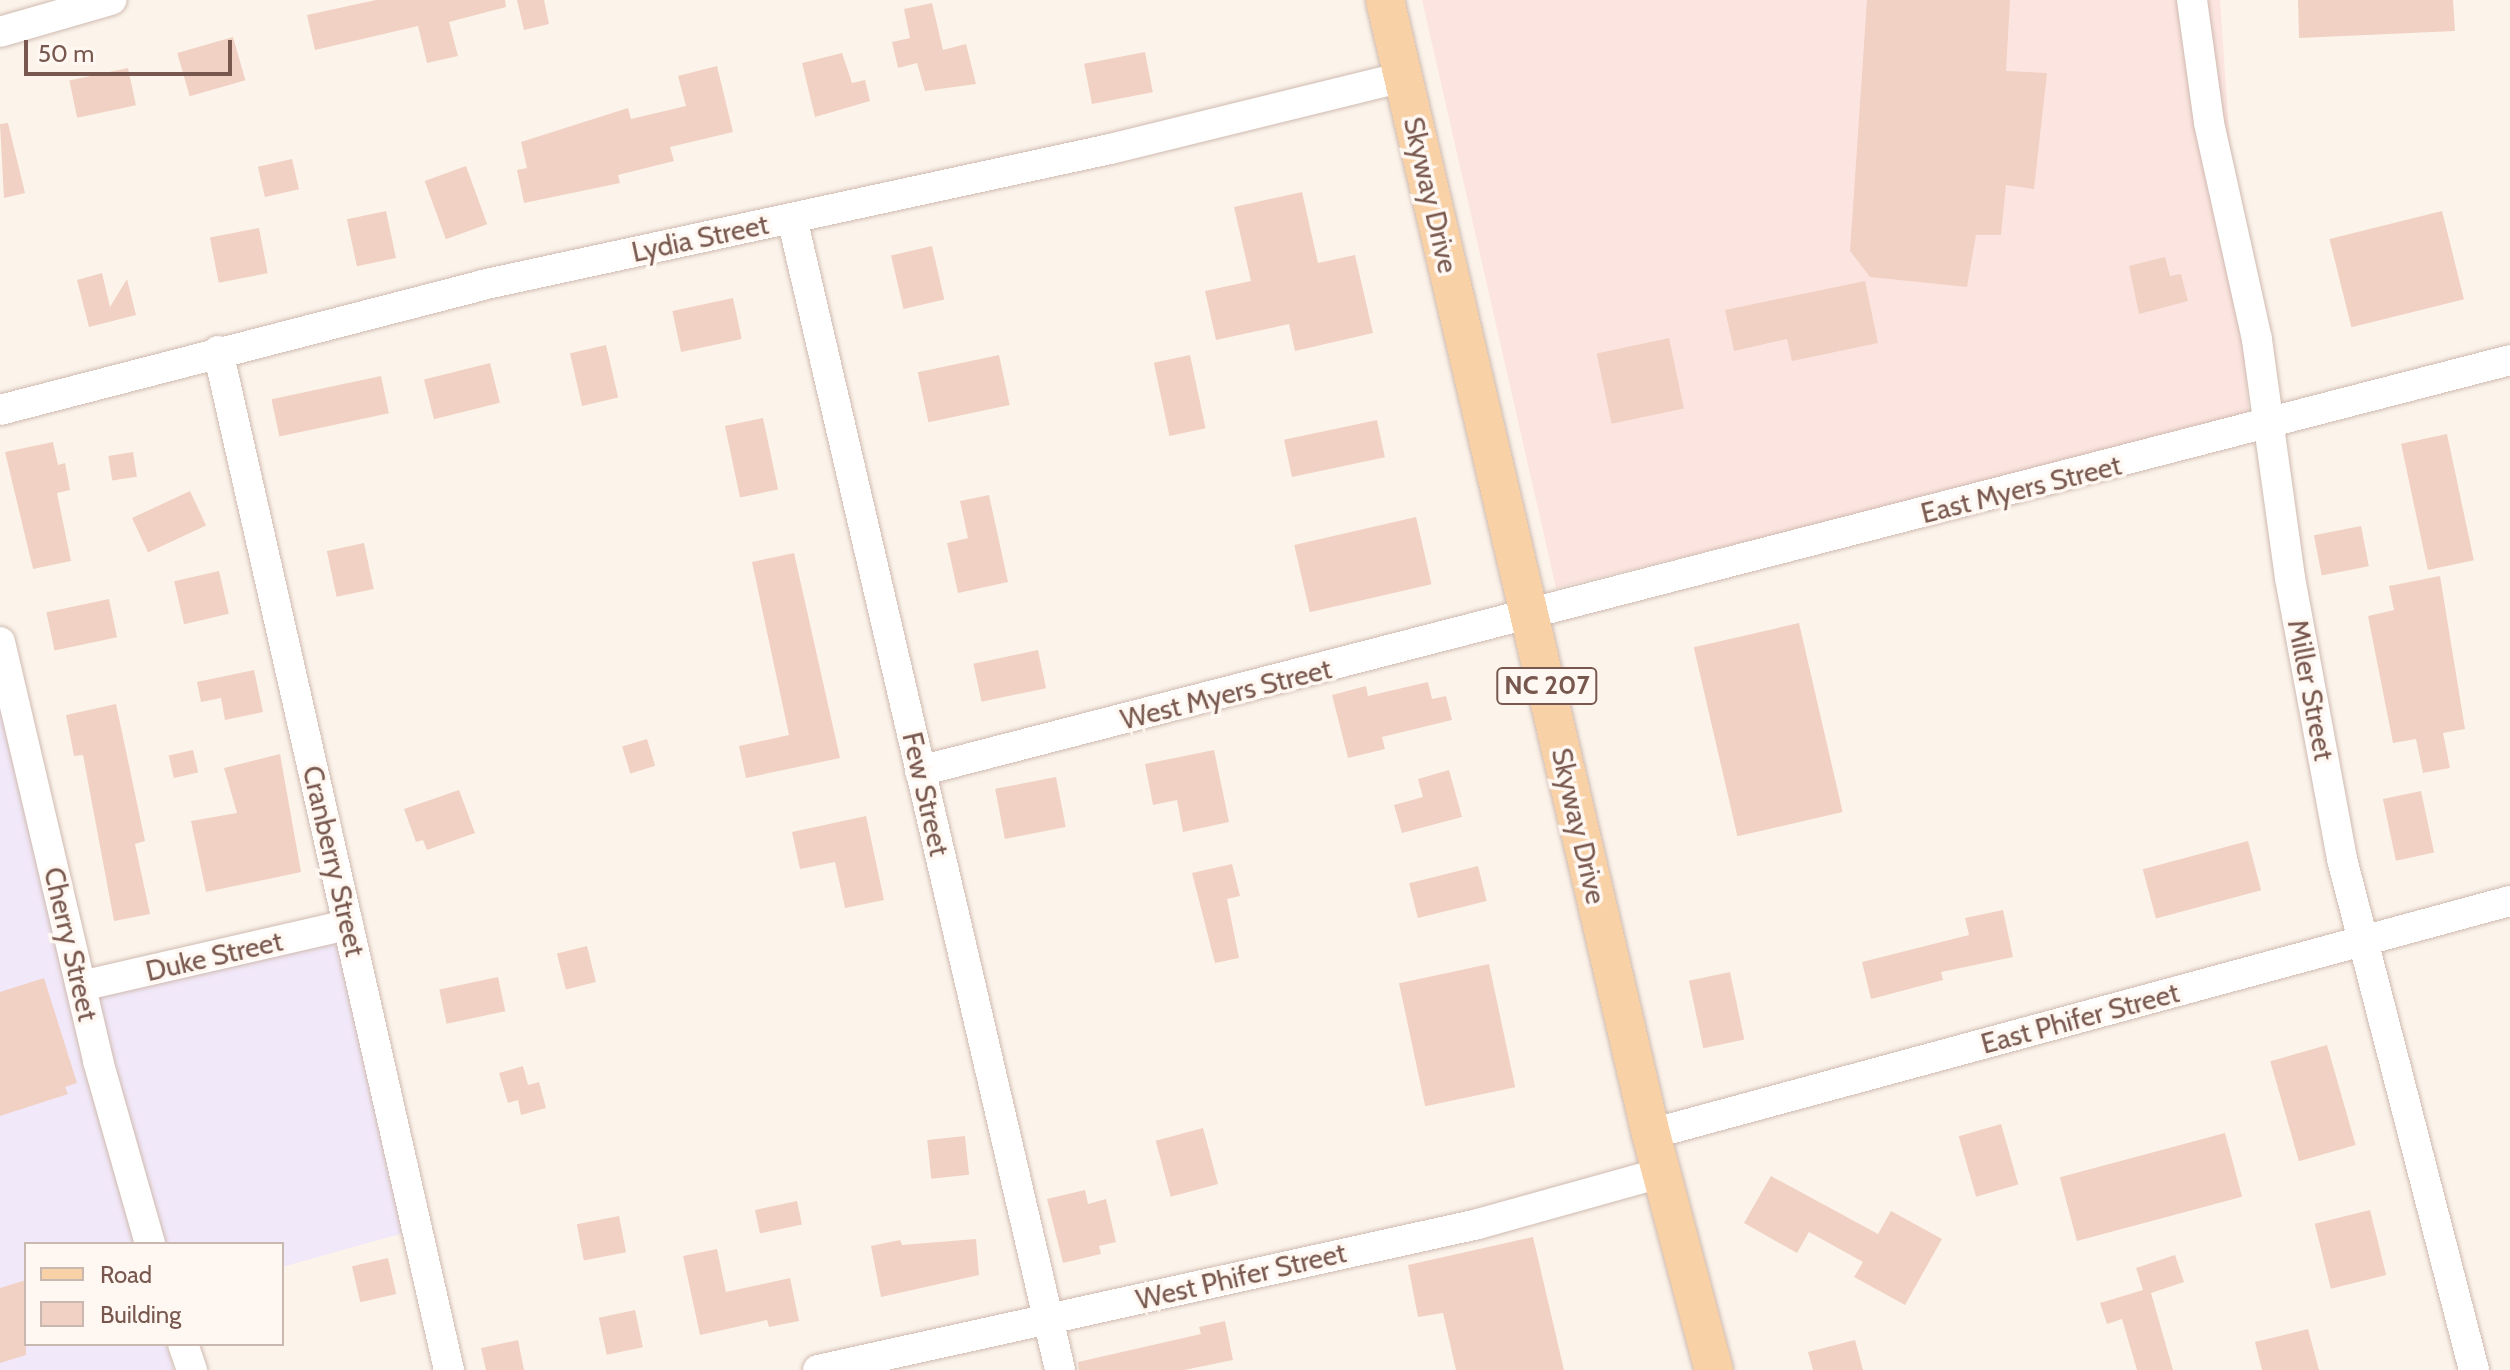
<!DOCTYPE html>
<html>
<head>
<meta charset="utf-8">
<style>
	body { margin:0 }
	#map { position:relative; width:2510px; height:1370px; overflow:hidden; background:#fcf4eb; font-family:Cabin,sans-serif }
	div>[style] { position:absolute }
	[style*='--x'] { left:calc(var(--x)*1px); top:calc(var(--y)*1px); width:calc(var(--w)*1px); rotate:calc(var(--a)*1deg) }
	.commercial>* { inset:0; background:#fce5e0 }
	.education>* { inset:0; background:#f1e8f9 }
	.building>* { inset:0; background:#f1d1c3; transform-origin:0 0 }
	.roads { filter:drop-shadow(0 0 2px #cfbab0) drop-shadow(0 0 2px #cfbab0) }
	.minor>* { height:30px; margin:-15px; padding:0 15px; transform-origin:15px; border-radius:15px; background:#fff }
	.major>* { height:38px; margin:-19px; padding:0 19px; transform-origin:19px; border-radius:19px; background:#f9d1a6 }
	span { translate:-50% -50%; white-space:nowrap; text-align:center; line-height:1.15; -webkit-text-stroke:7px #fff8f2; paint-order:stroke }
	.shield-label span { padding:2px 6px; background:#fff8f2; border:2px solid; border-radius:6px; -webkit-text-stroke-width:0 }
	.shield-label { font-size:26px; color:#78584e; font-weight:700 }
	.street-label { font-size:28px; color:#78584e }
	.legend { position:absolute; left:24px; top:1242px; width:260px; height:104px; box-sizing:border-box; background:#fff8f2; border:2px solid #c9b8b0; margin:0; padding:10px 14px; list-style:none; font-size:24px; color:#78584e }
	.legend li { display:flex; align-items:center; gap:16px; height:40px }
	.legend b { width:40px; border:2px solid #c9b8b0 }
	.scale { position:absolute; left:24px; top:40px; width:208px; height:36px; box-sizing:border-box; border:4px solid #78584e; border-top:0; padding-left:10px; font-size:24px; line-height:28px; white-space:nowrap; color:#78584e; -webkit-text-stroke:6px #fff8f2; paint-order:stroke }
</style>
</head>
<body>
<div id="map">
	<div class="commercial">
		<div style="clip-path:polygon(1422px 0,2220px 0,2249px 417px,1556px 588px)"></div>
	</div>
	<div class="education">
		<div style="clip-path:polygon(0 709px,73px 999px,338px 942px,407px 1232px,282px 1267px,282px 1244px,26px 1244px,26px 1344px,166px 1344px,174px 1370px,0 1370px)"></div>
	</div>
	<div class="building">
		<div style="clip-path:polygon(376px 0,505px 0,506px 7px,449px 22px,458px 56px,427px 63px,418px 26px,315px 50px,307px 15px)"></div>
		<div style="clip-path:polygon(517px 0,544px 0,549px 24px,524px 30px)"></div>
		<div style="clip-path:polygon(1867px 0,2010px 0,2006px 71px,2047px 73px,2034px 189px,2006px 185px,2001px 235px,1976px 235px,1967px 287px,1870px 277px,1850px 251px)"></div>
		<div style="clip-path:polygon(2298px 0,2453px 0,2455px 31px,2299px 38px)"></div>
		<div style="clip-path:polygon(932px 3px,943px 50px,966px 44px,976px 84px,925px 91px,917px 63px,898px 68px,892px 42px,910px 38px,904px 9px)"></div>
		<div style="left:233px;top:37px;width:45px;height:58px;rotate:74deg"></div>
		<div style="left:1145px;top:52px;width:41px;height:62px;rotate:79deg"></div>
		<div style="clip-path:polygon(842px 53px,852px 83px,865px 80px,870px 101px,815px 117px,802px 63px)"></div>
		<div style="clip-path:polygon(717px 66px,733px 132px,670px 147px,674px 161px,618px 175px,620px 183px,524px 203px,517px 170px,527px 168px,521px 142px,628px 108px,631px 119px,686px 106px,678px 76px)"></div>
		<div style="left:128px;top:68px;width:38px;height:60px;rotate:78deg"></div>
		<div style="clip-path:polygon(8px 123px,25px 193px,4px 198px,0 124px)"></div>
		<div style="left:292px;top:159px;width:31px;height:35px;rotate:77deg"></div>
		<div style="left:466px;top:166px;width:62px;height:44px;rotate:70deg"></div>
		<div style="clip-path:polygon(1302px 192px,1318px 263px,1355px 255px,1373px 333px,1295px 351px,1289px 324px,1216px 340px,1205px 291px,1251px 281px,1234px 207px)"></div>
		<div style="left:386px;top:211px;width:48px;height:40px;rotate:78deg"></div>
		<div style="left:2442px;top:211px;width:91px;height:116px;rotate:76deg"></div>
		<div style="left:259px;top:228px;width:46px;height:50px;rotate:79deg"></div>
		<div style="left:932px;top:246px;width:55px;height:42px;rotate:77deg"></div>
		<div style="clip-path:polygon(2165px 257px,2170px 276px,2181px 274px,2188px 301px,2139px 314px,2129px 266px)"></div>
		<div style="clip-path:polygon(102px 273px,110px 307px,127px 279px,136px 315px,89px 327px,77px 280px)"></div>
		<div style="clip-path:polygon(1865px 281px,1878px 343px,1792px 361px,1787px 339px,1734px 351px,1725px 310px)"></div>
		<div style="left:733px;top:298px;width:42px;height:62px;rotate:78deg"></div>
		<div style="left:1669px;top:338px;width:72px;height:74px;rotate:78deg"></div>
		<div style="left:606px;top:345px;width:54px;height:37px;rotate:77deg"></div>
		<div style="left:999px;top:355px;width:51px;height:83px;rotate:78deg"></div>
		<div style="left:1190px;top:355px;width:75px;height:37px;rotate:78deg"></div>
		<div style="left:490px;top:363px;width:41px;height:68px;rotate:76deg"></div>
		<div style="left:381px;top:376px;width:38px;height:112px;rotate:78deg"></div>
		<div style="left:763px;top:418px;width:73px;height:39px;rotate:78deg"></div>
		<div style="left:1377px;top:420px;width:38px;height:95px;rotate:78deg"></div>
		<div style="left:2447px;top:434px;width:129px;height:47px;rotate:78deg"></div>
		<div style="clip-path:polygon(53px 442px,58px 465px,65px 463px,70px 490px,57px 493px,71px 561px,33px 569px,5px 452px)"></div>
		<div style="left:133px;top:452px;width:25px;height:25px;rotate:81deg"></div>
		<div style="left:190px;top:491px;width:38px;height:64px;rotate:65deg"></div>
		<div style="clip-path:polygon(989px 495px,1008px 582px,958px 593px,947px 543px,968px 538px,960px 501px)"></div>
		<div style="left:1416px;top:517px;width:69px;height:125px;rotate:77deg"></div>
		<div style="left:2361px;top:526px;width:41px;height:48px;rotate:79deg"></div>
		<div style="left:364px;top:543px;width:47px;height:38px;rotate:78deg"></div>
		<div style="clip-path:polygon(794px 553px,840px 758px,746px 778px,739px 746px,789px 735px,752px 562px)"></div>
		<div style="left:219px;top:571px;width:44px;height:46px;rotate:77deg"></div>
		<div style="clip-path:polygon(2440px 576px,2465px 729px,2443px 733px,2450px 768px,2423px 773px,2416px 739px,2393px 743px,2368px 616px,2394px 610px,2389px 586px)"></div>
		<div style="left:109px;top:599px;width:39px;height:64px;rotate:78deg"></div>
		<div style="left:1799px;top:623px;width:194px;height:108px;rotate:77deg"></div>
		<div style="left:1038px;top:650px;width:39px;height:66px;rotate:78deg"></div>
		<div style="clip-path:polygon(254px 670px,263px 712px,225px 720px,221px 698px,201px 702px,197px 682px)"></div>
		<div style="clip-path:polygon(1428px 682px,1432px 699px,1446px 696px,1452px 720px,1382px 737px,1385px 749px,1348px 758px,1332px 695px,1366px 686px,1368px 696px)"></div>
		<div style="clip-path:polygon(116px 704px,145px 841px,135px 844px,150px 914px,114px 921px,83px 755px,74px 756px,66px 715px)"></div>
		<div style="left:647px;top:739px;width:28px;height:26px;rotate:73deg"></div>
		<div style="left:193px;top:750px;width:23px;height:25px;rotate:77deg"></div>
		<div style="clip-path:polygon(1214px 750px,1229px 822px,1183px 832px,1177px 800px,1153px 805px,1145px 764px)"></div>
		<div style="clip-path:polygon(280px 754px,301px 872px,206px 892px,191px 821px,237px 813px,224px 768px)"></div>
		<div style="clip-path:polygon(1449px 770px,1462px 817px,1402px 833px,1394px 805px,1423px 797px,1418px 779px)"></div>
		<div style="left:1056px;top:777px;width:51px;height:62px;rotate:79deg"></div>
		<div style="clip-path:polygon(459px 790px,475px 833px,427px 850px,423px 840px,416px 842px,404px 809px)"></div>
		<div style="left:2421px;top:791px;width:63px;height:39px;rotate:78deg"></div>
		<div style="clip-path:polygon(866px 816px,884px 900px,845px 908px,835px 862px,800px 869px,792px 832px)"></div>
		<div style="left:2248px;top:841px;width:51px;height:109px;rotate:75deg"></div>
		<div style="clip-path:polygon(1232px 864px,1240px 896px,1227px 899px,1239px 958px,1215px 963px,1192px 873px)"></div>
		<div style="left:1478px;top:866px;width:36px;height:71px;rotate:76deg"></div>
		<div style="clip-path:polygon(2003px 910px,2013px 957px,1941px 972px,1943px 980px,1871px 999px,1862px 962px,1969px 935px,1965px 918px)"></div>
		<div style="left:587px;top:946px;width:37px;height:31px;rotate:76deg"></div>
		<div style="left:1489px;top:964px;width:126px;height:92px;rotate:78deg"></div>
		<div style="left:1730px;top:972px;width:69px;height:42px;rotate:78deg"></div>
		<div style="left:498px;top:977px;width:35px;height:60px;rotate:78deg"></div>
		<div style="clip-path:polygon(44px 978px,77px 1083px,65px 1087px,68px 1094px,0 1116px,0 992px)"></div>
		<div style="left:2327px;top:1045px;width:104px;height:59px;rotate:74deg"></div>
		<div style="clip-path:polygon(523px 1066px,528px 1085px,539px 1082px,546px 1108px,521px 1115px,518px 1100px,508px 1103px,499px 1073px)"></div>
		<div style="left:2001px;top:1124px;width:63px;height:44px;rotate:74deg"></div>
		<div style="left:1203px;top:1128px;width:58px;height:49px;rotate:75deg"></div>
		<div style="left:2225px;top:1133px;width:66px;height:171px;rotate:75deg"></div>
		<div style="left:965px;top:1136px;width:39px;height:38px;rotate:84deg"></div>
		<div style="clip-path:polygon(1771px 1176px,1878px 1234px,1891px 1211px,1942px 1239px,1905px 1305px,1854px 1277px,1863px 1262px,1809px 1232px,1797px 1253px,1744px 1223px)"></div>
		<div style="clip-path:polygon(1085px 1190px,1088px 1204px,1106px 1199px,1116px 1242px,1099px 1246px,1101px 1254px,1063px 1263px,1047px 1199px)"></div>
		<div style="left:797px;top:1201px;width:24px;height:43px;rotate:78deg"></div>
		<div style="left:2370px;top:1210px;width:67px;height:57px;rotate:76deg"></div>
		<div style="left:619px;top:1216px;width:37px;height:43px;rotate:79deg"></div>
		<div style="clip-path:polygon(1533px 1237px,1564px 1370px,1456px 1370px,1443px 1313px,1418px 1317px,1408px 1265px)"></div>
		<div style="clip-path:polygon(976px 1239px,979px 1275px,881px 1297px,871px 1246px,900px 1240px,902px 1245px)"></div>
		<div style="clip-path:polygon(717px 1249px,726px 1292px,790px 1278px,799px 1321px,769px 1327px,767px 1320px,700px 1335px,683px 1256px)"></div>
		<div style="clip-path:polygon(2175px 1255px,2184px 1282px,2151px 1293px,2173px 1370px,2137px 1370px,2122px 1319px,2107px 1324px,2100px 1303px,2143px 1290px,2136px 1268px)"></div>
		<div style="left:388px;top:1258px;width:37px;height:37px;rotate:77deg"></div>
		<div style="clip-path:polygon(26px 1280px,26px 1355px,0 1363px,0 1288px)"></div>
		<div style="left:635px;top:1310px;width:38px;height:37px;rotate:78deg"></div>
		<div style="clip-path:polygon(1225px 1321px,1233px 1360px,1184px 1370px,1079px 1370px,1078px 1362px,1201px 1334px,1199px 1327px)"></div>
		<div style="clip-path:polygon(2308px 1329px,2319px 1370px,2262px 1370px,2255px 1342px)"></div>
		<div style="clip-path:polygon(518px 1340px,524px 1370px,486px 1370px,481px 1348px)"></div>
		<div style="clip-path:polygon(1855px 1340px,1863px 1370px,1813px 1370px,1808px 1352px)"></div>
	</div>
	<div class="roads">
		<div class="minor">
			<div style="--x:2192;--y:0;--w:124;--a:82.1"></div>
			<div style="--x:2209;--y:123;--w:222;--a:77.5"></div>
			<div style="--x:2257;--y:340;--w:240;--a:82.1"></div>
			<div style="--x:2290;--y:578;--w:286;--a:79.5"></div>
			<div style="--x:2342;--y:859;--w:528;--a:75.52"></div>
			<div style="--x:0;--y:32;--w:116;--a:-16.1"></div>
			<div style="--x:792;--y:218;--w:1183;--a:76.9"></div>
			<div style="--x:218;--y:351;--w:1045;--a:77.23"></div>
			<div style="--x:0;--y:410;--w:498;--a:-14.5"></div>
			<div style="--x:482;--y:285;--w:643;--a:-12.22"></div>
			<div style="--x:1110;--y:149;--w:302;--a:-13.8"></div>
			<div style="--x:0;--y:642;--w:430;--a:76.8"></div>
			<div style="--x:98;--y:1061;--w:190;--a:74.1"></div>
			<div style="--x:920;--y:771;--w:1642;--a:-14.49"></div>
			<div style="--x:81;--y:986;--w:274;--a:-12.9"></div>
			<div style="--x:1651;--y:1134;--w:890;--a:-15.18"></div>
			<div style="--x:183;--y:1344;--w:28;--a:71"></div>
			<div style="--x:818;--y:1370;--w:676;--a:-12.47"></div>
			<div style="--x:1478;--y:1224;--w:190;--a:-15.6"></div>
		</div>
		<div class="major">
			<div style="--x:1385;--y:0;--w:1165;--a:76.8"></div>
			<div style="--x:1651;--y:1134;--w:244;--a:75.1"></div>
		</div>
	</div>
	<div class="shield-label">
		<span style="left:1547px;top:686px">NC 207</span>
	</div>
	<div class="street-label">
		<span style="left:1431px;top:195px;rotate:77deg">Skyway Drive</span>
		<span style="left:700px;top:238px;rotate:-12deg">Lydia Street</span>
		<span style="left:2021px;top:489px;rotate:-14deg">East Myers Street</span>
		<span style="left:2311px;top:690px;rotate:79deg">Miller Street</span>
		<span style="left:1226px;top:694px;rotate:-14deg">West Myers Street</span>
		<span style="left:926px;top:794px;rotate:77deg">Few Street</span>
		<span style="left:1579px;top:826px;rotate:77deg">Skyway Drive</span>
		<span style="left:334px;top:861px;rotate:77deg">Cranberry Street</span>
		<span style="left:71px;top:944px;rotate:77deg">Cherry Street</span>
		<span style="left:214px;top:956px;rotate:-13deg">Duke Street</span>
		<span style="left:2080px;top:1018px;rotate:-15deg">East Phifer Street</span>
		<span style="left:1241px;top:1276px;rotate:-13deg">West Phifer Street</span>
	</div>
	<ul class="legend">
	<li><b style="height:10px;background:#f9d1a6"></b>Road</li>
	<li><b style="height:22px;background:#f1d1c3"></b>Building</li>
	</ul>
	<div class="scale">50 m</div>
</div>
</body>
</html>
